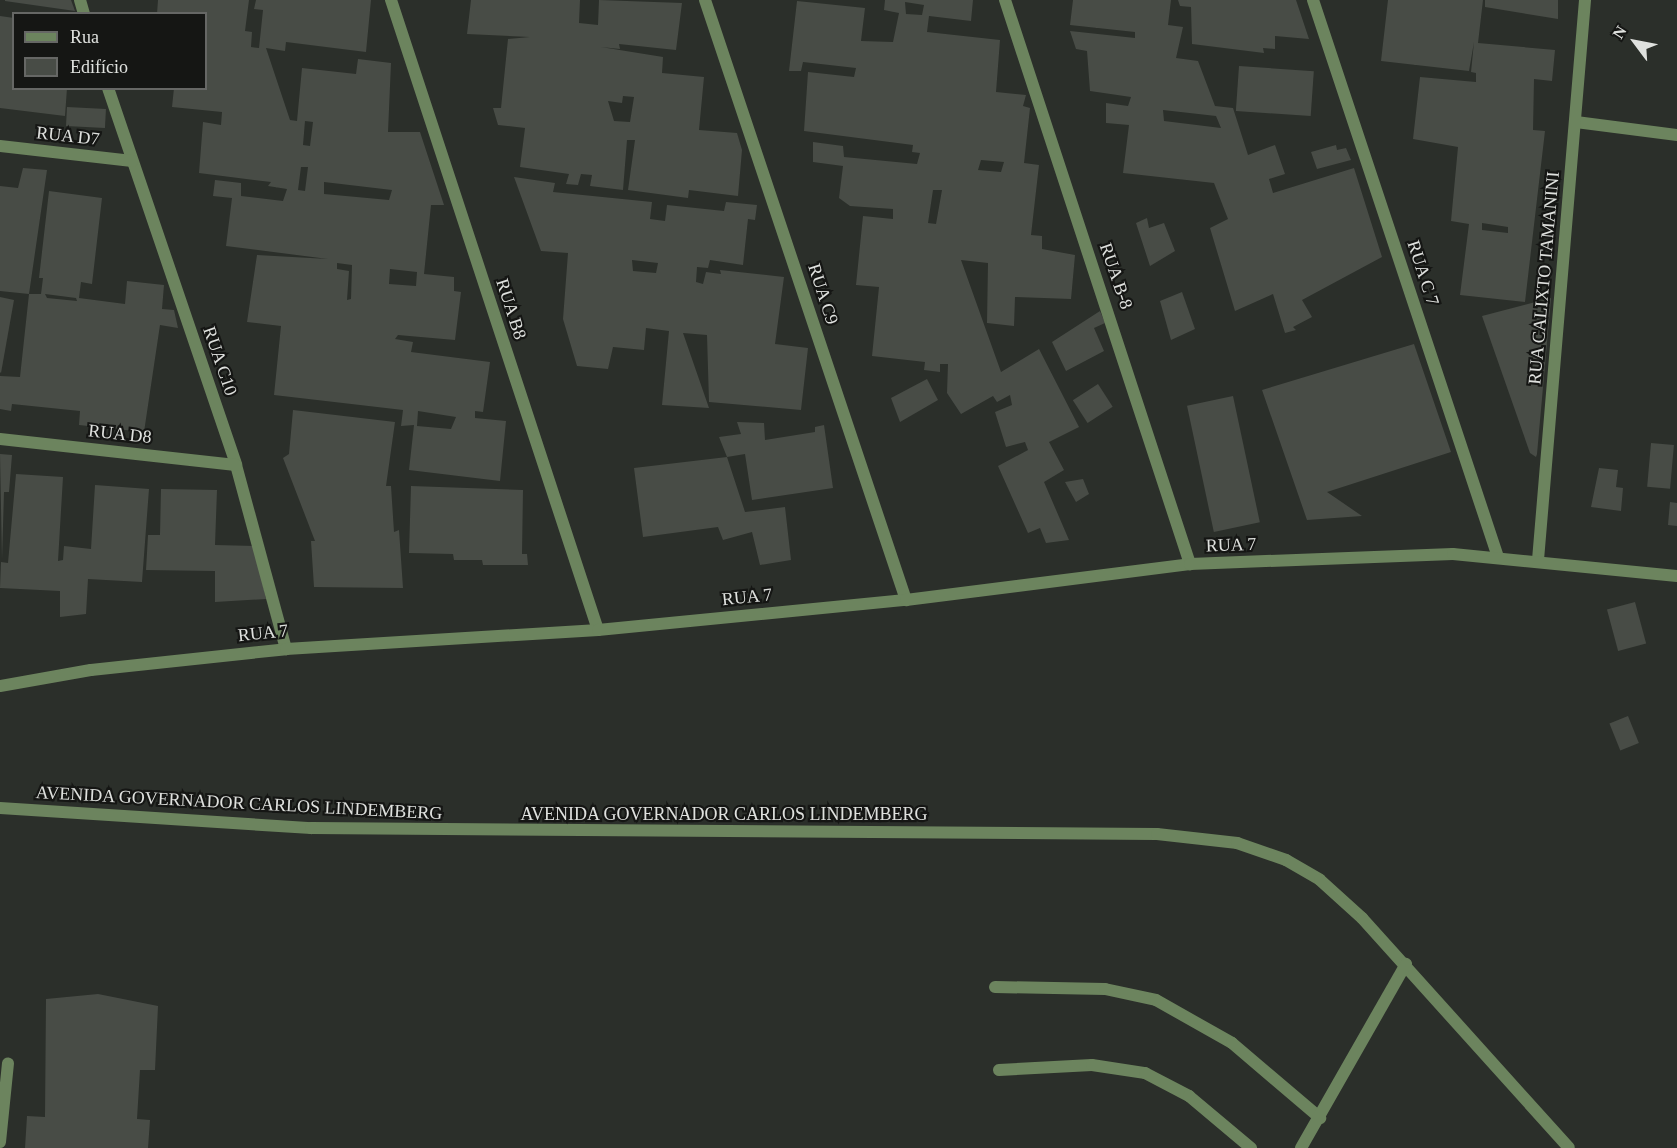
<!DOCTYPE html>
<html>
<head>
<meta charset="utf-8">
<style>
	body { margin:0 }
	#map { position:relative; width:1677px; height:1148px; overflow:hidden; background:#2b2f2a; font-family:"Times New Roman",serif }
	div>[style] { position:absolute }
	[style*='--x'] { left:calc(var(--x)*1px); top:calc(var(--y)*1px); width:calc(var(--w)*1px); rotate:calc(var(--a)*1deg) }
	.building>* { inset:0; background:#484c46; transform-origin:0 0 }
	.service>* { height:12px; margin:-6px; padding:0 6px; transform-origin:6px; border-radius:6px; background:#6c845e }
	.minor>* { height:12px; margin:-6px; padding:0 6px; transform-origin:6px; border-radius:6px; background:#6c845e }
	span { translate:-50% -50%; white-space:nowrap; text-align:center; line-height:1.15; -webkit-text-stroke:4.5px #151614; paint-order:stroke }
	.street-label { font-size:18px; color:#dfe1de }
	.legend { position:absolute; left:12px; top:12px; width:195px; height:78px; box-sizing:border-box; background:#151614; border:2px solid #666765; margin:0; padding:8px 10px; list-style:none; font-size:18px; color:#dfe1de }
	.legend li { display:flex; align-items:center; gap:12px; height:30px }
	.legend b { width:30px; border:2px solid #666765 }
	.north { position:absolute; left:1605px; top:12px; width:60px; height:60px; -webkit-text-stroke:4px #151614; paint-order:stroke; rotate:302deg; font-size:16px; font-weight:700; line-height:24px; text-align:center; color:#dfe1de }
	.north::after { content:''; display:block; margin:auto; width:21px; height:27px; background:#dfe1de; clip-path:polygon(50% 0,100% 100%,50% 72%,0 100%) }
</style>
</head>
<body>
<div id="map">
	<div class="building">
		<div style="clip-path:polygon(5px 0,71px 0,75px 11px,5px 1px)"></div>
		<div style="clip-path:polygon(evenodd,158px 0,249px 0,245px 31px,252px 32px,251px 47px,259px 48px,263px 10px,254px 9px,256px 0,371px 0,366px 52px,286px 42px,285px 51px,266px 48px,290px 120px,297px 121px,302px 68px,356px 74px,358px 59px,391px 63px,388px 132px,420px 132px,444px 205px,431px 205px,424px 274px,454px 277px,454px 291px,461px 292px,455px 340px,398px 335px,395px 339px,413px 342px,411px 352px,490px 362px,483px 412px,475px 411px,475px 418px,506px 421px,500px 481px,409px 470px,414px 425px,401px 426px,403px 410px,274px 395px,281px 326px,247px 322px,257px 255px,328px 259px,226px 246px,232px 198px,213px 196px,215px 180px,241px 183px,241px 196px,283px 201px,287px 189px,268px 186px,271px 182px,199px 173px,203px 122px,221px 125px,222px 112px,172px 107px,174px 88px,206px 88px,206px 14px,157px 14px,158px 0,305px 121px,313px 122px,310px 146px,303px 145px,305px 121px,158px 0,301px 167px,308px 167px,305px 191px,298px 190px,301px 167px,158px 0,324px 182px,392px 190px,389px 200px,324px 194px,324px 182px,158px 0,337px 263px,352px 265px,351px 299px,347px 300px,349px 271px,337px 269px,337px 263px,158px 0,390px 269px,417px 272px,416px 286px,389px 284px,390px 269px,158px 0,418px 411px,456px 417px,451px 429px,417px 426px,418px 411px)"></div>
		<div style="clip-path:polygon(evenodd,471px 0,580px 0,579px 23px,598px 25px,599px 0,682px 3px,676px 50px,619px 44px,620px 49px,601px 47px,663px 57px,662px 73px,704px 77px,699px 130px,737px 133px,742px 150px,738px 196px,689px 190px,688px 198px,628px 190px,635px 140px,627px 140px,623px 190px,590px 186px,592px 175px,581px 174px,578px 185px,566px 184px,569px 174px,520px 167px,525px 128px,498px 125px,493px 108px,501px 108px,508px 39px,530px 37px,467px 34px,471px 0,623px 96px,634px 97px,630px 122px,614px 121px,608px 101px,622px 103px,623px 96px)"></div>
		<div style="clip-path:polygon(evenodd,885px 0,973px 0,971px 21px,929px 16px,927px 32px,1000px 40px,996px 92px,1026px 95px,1023px 106px,1030px 108px,1024px 163px,1039px 165px,1031px 235px,1042px 236px,1042px 249px,1075px 255px,1071px 299px,1015px 297px,1014px 326px,987px 323px,988px 263px,961px 260px,1001px 372px,1039px 349px,1079px 427px,1049px 442px,1064px 470px,1044px 482px,1069px 540px,1046px 543px,1040px 528px,1028px 533px,998px 466px,1028px 450px,1025px 442px,1006px 447px,995px 412px,1012px 405px,1010px 395px,997px 402px,993px 396px,961px 414px,947px 393px,948px 364px,940px 364px,940px 372px,924px 370px,925px 362px,872px 356px,879px 287px,856px 285px,863px 216px,893px 219px,893px 209px,850px 206px,839px 198px,843px 166px,813px 162px,813px 142px,843px 146px,844px 157px,917px 164px,920px 153px,912px 152px,913px 145px,804px 131px,808px 72px,854px 77px,856px 68px,803px 62px,801px 71px,789px 71px,797px 1px,865px 8px,861px 41px,893px 42px,899px 13px,884px 10px,885px 0,905px 2px,924px 5px,922px 15px,906px 14px,905px 2px,885px 0,981px 160px,1004px 162px,1001px 172px,978px 170px,981px 160px,885px 0,933px 190px,942px 190px,936px 224px,928px 223px,933px 190px)"></div>
		<div style="clip-path:polygon(evenodd,1073px 0,1171px 0,1168px 25px,1183px 27px,1176px 58px,1198px 61px,1215px 106px,1233px 108px,1248px 155px,1275px 145px,1285px 174px,1269px 179px,1273px 193px,1354px 168px,1382px 257px,1302px 300px,1312px 317px,1293px 327px,1296px 330px,1285px 333px,1273px 294px,1235px 311px,1210px 228px,1228px 219px,1214px 183px,1123px 173px,1129px 125px,1106px 123px,1106px 103px,1128px 106px,1131px 97px,1090px 91px,1087px 51px,1076px 49px,1070px 31px,1135px 38px,1135px 32px,1070px 25px,1073px 0,1163px 110px,1216px 116px,1221px 128px,1164px 121px,1163px 110px)"></div>
		<div style="clip-path:polygon(1178px 0,1296px 0,1309px 39px,1275px 36px,1275px 49px,1263px 48px,1264px 53px,1192px 44px,1191px 7px,1180px 6px)"></div>
		<div style="clip-path:polygon(evenodd,1388px 0,1483px 0,1478px 43px,1555px 50px,1552px 81px,1534px 79px,1533px 130px,1545px 131px,1525px 302px,1460px 295px,1469px 224px,1451px 221px,1458px 147px,1413px 139px,1420px 77px,1476px 82px,1476px 73px,1471px 72px,1474px 42px,1469px 71px,1381px 61px,1388px 0,1482px 223px,1508px 227px,1508px 233px,1482px 230px,1482px 223px)"></div>
		<div style="clip-path:polygon(1485px 0,1558px 0,1558px 19px,1485px 7px)"></div>
		<div style="clip-path:polygon(0 16px,14px 18px,14px 88px,67px 88px,65px 116px,0 108px)"></div>
		<div style="left:1239px;top:66px;width:75px;height:45px;rotate:4deg"></div>
		<div style="left:67px;top:107px;width:39px;height:19px;rotate:3deg"></div>
		<div style="clip-path:polygon(1336px 145px,1337px 150px,1346px 148px,1351px 160px,1317px 169px,1311px 152px)"></div>
		<div style="clip-path:polygon(23px 168px,47px 170px,29px 294px,0 291px,0 186px,18px 188px)"></div>
		<div style="clip-path:polygon(evenodd,514px 177px,555px 183px,553px 192px,652px 202px,650px 219px,665px 221px,667px 205px,724px 211px,726px 202px,757px 205px,755px 220px,748px 219px,743px 265px,710px 260px,708px 268px,697px 267px,696px 282px,703px 284px,706px 272px,721px 274px,720px 270px,784px 277px,775px 344px,808px 348px,801px 410px,709px 402px,707px 335px,683px 333px,709px 408px,662px 405px,669px 331px,646px 328px,644px 350px,613px 347px,608px 369px,577px 366px,563px 319px,568px 253px,541px 251px,514px 177px,632px 260px,658px 263px,656px 273px,633px 271px,632px 260px)"></div>
		<div style="clip-path:polygon(evenodd,49px 191px,102px 198px,92px 284px,81px 282px,79px 298px,125px 304px,127px 281px,164px 285px,162px 309px,174px 310px,178px 328px,160px 325px,144px 432px,79px 425px,80px 411px,12px 404px,11px 411px,0 409px,0 376px,20px 377px,29px 294px,41px 294px,43px 278px,39px 278px,49px 191px,45px 294px,76px 298px,77px 301px,47px 298px,45px 294px)"></div>
		<div style="clip-path:polygon(1147px 218px,1149px 228px,1164px 223px,1175px 251px,1150px 266px,1136px 223px)"></div>
		<div style="clip-path:polygon(1182px 292px,1195px 329px,1171px 340px,1160px 301px)"></div>
		<div style="clip-path:polygon(0 297px,14px 300px,1px 373px,0 372px)"></div>
		<div style="clip-path:polygon(1551px 298px,1537px 454px,1536px 457px,1530px 453px,1482px 316px)"></div>
		<div style="clip-path:polygon(1100px 311px,1105px 323px,1094px 328px,1104px 351px,1066px 371px,1052px 342px)"></div>
		<div style="clip-path:polygon(1414px 344px,1451px 452px,1327px 492px,1362px 516px,1307px 520px,1262px 390px)"></div>
		<div style="clip-path:polygon(927px 379px,938px 400px,900px 422px,891px 398px)"></div>
		<div style="left:1098px;top:384px;width:27px;height:30px;rotate:57deg"></div>
		<div style="left:1233px;top:396px;width:129px;height:47px;rotate:78deg"></div>
		<div style="clip-path:polygon(293px 410px,395px 422px,386px 486px,391px 486px,394px 532px,399px 530px,403px 588px,314px 587px,311px 541px,315px 541px,283px 458px,289px 454px)"></div>
		<div style="clip-path:polygon(737px 422px,764px 423px,765px 440px,815px 432px,815px 427px,824px 425px,833px 488px,752px 500px,745px 454px,727px 457px,719px 437px,741px 434px)"></div>
		<div style="left:1651px;top:443px;width:23px;height:44px;rotate:5deg"></div>
		<div style="clip-path:polygon(0 454px,12px 455px,9px 492px,4px 492px,2px 560px)"></div>
		<div style="clip-path:polygon(727px 457px,745px 512px,785px 507px,791px 560px,760px 565px,752px 532px,723px 540px,718px 527px,643px 537px,634px 468px)"></div>
		<div style="clip-path:polygon(1599px 468px,1618px 470px,1616px 487px,1623px 488px,1621px 511px,1591px 507px)"></div>
		<div style="clip-path:polygon(16px 474px,63px 477px,58px 561px,63px 560px,64px 546px,91px 549px,95px 485px,149px 489px,142px 582px,88px 579px,86px 614px,60px 617px,60px 591px,0 588px,1px 562px,8px 563px)"></div>
		<div style="clip-path:polygon(1083px 479px,1089px 494px,1076px 502px,1065px 482px)"></div>
		<div style="clip-path:polygon(411px 486px,523px 490px,522px 554px,527px 554px,528px 565px,483px 565px,482px 560px,454px 560px,453px 554px,409px 553px)"></div>
		<div style="clip-path:polygon(161px 489px,217px 490px,215px 545px,255px 546px,266px 599px,215px 602px,215px 571px,146px 570px,148px 535px,160px 535px)"></div>
		<div style="clip-path:polygon(1670px 502px,1677px 503px,1677px 526px,1668px 525px)"></div>
		<div style="left:1635px;top:602px;width:43px;height:29px;rotate:75deg"></div>
		<div style="left:1628px;top:716px;width:29px;height:20px;rotate:68deg"></div>
		<div style="clip-path:polygon(98px 994px,158px 1006px,155px 1070px,140px 1070px,137px 1119px,150px 1120px,148px 1148px,25px 1148px,27px 1116px,45px 1117px,46px 999px)"></div>
	</div>
	<div class="service">
		<div style="--x:995;--y:987;--w:110;--a:1"></div>
		<div style="--x:1105;--y:989;--w:52;--a:12.2"></div>
		<div style="--x:1156;--y:1000;--w:87;--a:29.5"></div>
		<div style="--x:1232;--y:1043;--w:116;--a:40.4"></div>
		<div style="--x:999;--y:1070;--w:93;--a:-3.1"></div>
		<div style="--x:1092;--y:1065;--w:54;--a:8.6"></div>
		<div style="--x:1145;--y:1073;--w:50;--a:27.6"></div>
		<div style="--x:1189;--y:1096;--w:81;--a:40"></div>
	</div>
	<div class="minor">
		<div style="--x:80;--y:0;--w:15;--a:74"></div>
		<div style="--x:391;--y:0;--w:663;--a:71.81"></div>
		<div style="--x:705;--y:0;--w:633;--a:71.48"></div>
		<div style="--x:1005;--y:0;--w:594;--a:71.84"></div>
		<div style="--x:1313;--y:0;--w:587;--a:71.63"></div>
		<div style="--x:108;--y:88;--w:398;--a:71.2"></div>
		<div style="--x:236;--y:465;--w:191;--a:74.8"></div>
		<div style="--x:1576;--y:122;--w:102;--a:7.3"></div>
		<div style="--x:0;--y:146;--w:133;--a:6.5"></div>
		<div style="--x:0;--y:439;--w:237;--a:6.3"></div>
		<div style="--x:1538;--y:560;--w:562;--a:-85.2"></div>
		<div style="--x:0;--y:686;--w:92;--a:-10"></div>
		<div style="--x:91;--y:670;--w:196;--a:-6.1"></div>
		<div style="--x:286;--y:649;--w:313;--a:-3.5"></div>
		<div style="--x:598;--y:630;--w:309;--a:-5.6"></div>
		<div style="--x:906;--y:600;--w:286;--a:-7.2"></div>
		<div style="--x:1190;--y:564;--w:263;--a:-2.2"></div>
		<div style="--x:1453;--y:554;--w:225;--a:5.6"></div>
		<div style="--x:0;--y:808;--w:312;--a:3.7"></div>
		<div style="--x:311;--y:828;--w:846;--a:0.41"></div>
		<div style="--x:1157;--y:834;--w:81;--a:6.4"></div>
		<div style="--x:1237;--y:843;--w:52;--a:19.1"></div>
		<div style="--x:1286;--y:860;--w:39;--a:30"></div>
		<div style="--x:1320;--y:880;--w:57;--a:42.1"></div>
		<div style="--x:1362;--y:918;--w:309;--a:48"></div>
		<div style="--x:0;--y:1142;--w:79;--a:-84.2"></div>
		<div style="--x:1301;--y:1148;--w:212;--a:-60.3"></div>
	</div>
	<div class="street-label">
		<span style="left:68px;top:136px;rotate:6deg">RUA D7</span>
		<span style="left:1423px;top:273px;rotate:72deg">RUA C 7</span>
		<span style="left:1116px;top:276px;rotate:71deg">RUA B-8</span>
		<span style="left:1544px;top:278px;rotate:-85deg">RUA CALIXTO TAMANINI</span>
		<span style="left:823px;top:294px;rotate:72deg">RUA C9</span>
		<span style="left:511px;top:309px;rotate:72deg">RUA B8</span>
		<span style="left:220px;top:361px;rotate:71deg">RUA C10</span>
		<span style="left:120px;top:434px;rotate:6deg">RUA D8</span>
		<span style="left:1231px;top:545px;rotate:-2deg">RUA 7</span>
		<span style="left:747px;top:597px;rotate:-6deg">RUA 7</span>
		<span style="left:263px;top:633px;rotate:-6deg">RUA 7</span>
		<span style="left:239px;top:803px;rotate:3deg">AVENIDA GOVERNADOR CARLOS LINDEMBERG</span>
		<span style="left:724px;top:814px">AVENIDA GOVERNADOR CARLOS LINDEMBERG</span>
	</div>
	<ul class="legend">
	<li><b style="height:8px;background:#6c845e"></b>Rua</li>
	<li><b style="height:16px;background:#484c46"></b>Edifício</li>
	</ul>
	<div class="north">N</div>
</div>
</body>
</html>
